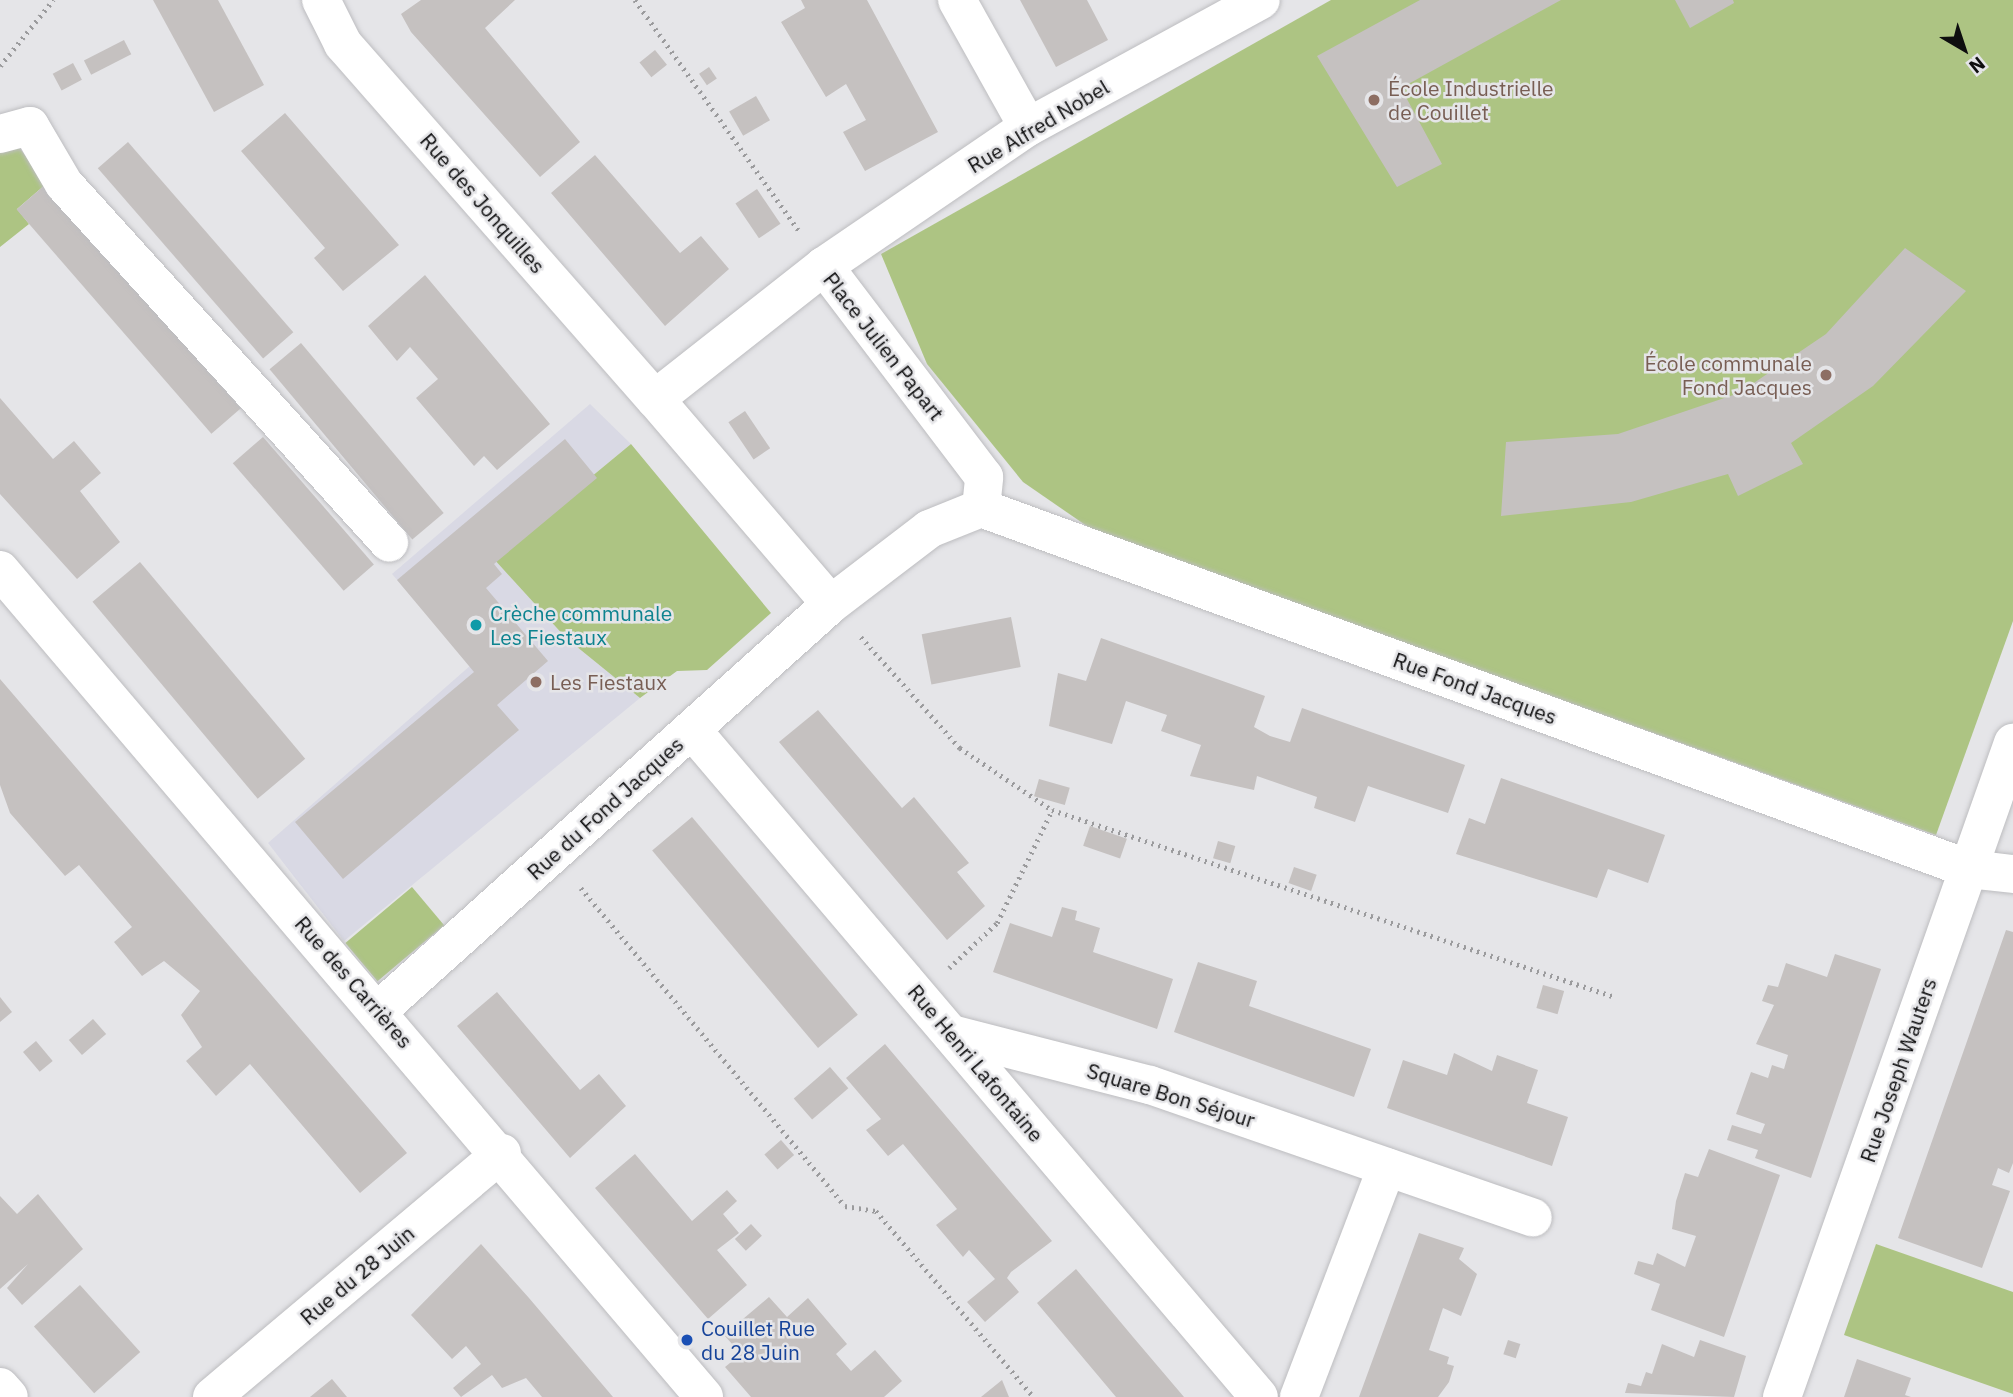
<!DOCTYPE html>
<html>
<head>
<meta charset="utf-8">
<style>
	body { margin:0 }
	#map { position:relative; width:2013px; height:1397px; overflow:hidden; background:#e5e5e8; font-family:"IBM Plex Sans",sans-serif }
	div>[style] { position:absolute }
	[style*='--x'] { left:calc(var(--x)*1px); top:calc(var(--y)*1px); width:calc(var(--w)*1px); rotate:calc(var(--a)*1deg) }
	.built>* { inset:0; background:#d9d9e4 }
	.green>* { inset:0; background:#adc483; transform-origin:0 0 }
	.building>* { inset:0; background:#c5c1c0; transform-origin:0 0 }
	.path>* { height:4.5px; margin-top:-2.25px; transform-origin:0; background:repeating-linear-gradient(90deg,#9b9b9d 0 2px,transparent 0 7px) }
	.roads { filter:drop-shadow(0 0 2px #bdbdc0) drop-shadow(0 0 2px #bdbdc0) }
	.minor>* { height:38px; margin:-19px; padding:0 19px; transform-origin:19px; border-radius:19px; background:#fff }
	.dots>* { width:19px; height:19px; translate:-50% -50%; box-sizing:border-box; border:4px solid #e5e5e8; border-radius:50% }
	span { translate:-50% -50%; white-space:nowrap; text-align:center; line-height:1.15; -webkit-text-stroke:5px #e5e5e8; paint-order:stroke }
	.education-label { font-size:21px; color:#785e54 }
	.left { translate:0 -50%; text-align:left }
	.right { translate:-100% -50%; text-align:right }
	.street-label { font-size:21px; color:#0e0e0f }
	.culture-label { font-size:21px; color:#0d838f }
	.transit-label { font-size:21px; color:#164399 }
	.north { position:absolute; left:1929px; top:14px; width:70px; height:70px; -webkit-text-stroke:5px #e5e5e8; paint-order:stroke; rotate:141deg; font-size:19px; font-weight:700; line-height:28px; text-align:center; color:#0e0e0f }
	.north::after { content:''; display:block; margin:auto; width:24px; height:32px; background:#0e0e0f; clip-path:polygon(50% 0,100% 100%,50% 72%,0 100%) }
</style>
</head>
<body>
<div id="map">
	<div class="built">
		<div style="clip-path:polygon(590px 404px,631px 444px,493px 558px,566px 638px,640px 698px,344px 941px,268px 843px,471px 665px,392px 574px)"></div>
	</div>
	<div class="green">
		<div style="clip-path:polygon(1331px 0,2013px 0,2013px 621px,1936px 835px,1094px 531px,1023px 482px,927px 364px,881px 254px)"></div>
		<div style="clip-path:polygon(8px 132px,46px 184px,17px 209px,29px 224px,0 247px,0 141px)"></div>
		<div style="clip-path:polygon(631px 444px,771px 613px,707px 670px,677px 671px,640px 698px,566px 638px,493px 558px)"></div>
		<div style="left:412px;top:887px;width:50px;height:87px;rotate:50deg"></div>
		<div style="clip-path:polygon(1876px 1244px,2013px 1292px,2013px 1394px,1844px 1335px)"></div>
	</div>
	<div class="building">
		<div style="clip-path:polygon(153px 0,218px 0,264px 85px,214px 112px)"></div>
		<div style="clip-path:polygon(421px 0,515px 0,485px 28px,580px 142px,540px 177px,411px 32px,401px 14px)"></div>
		<div style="clip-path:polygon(801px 0,867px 0,938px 132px,865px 171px,843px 132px,866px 120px,846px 84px,826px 97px,781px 22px,805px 8px)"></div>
		<div style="clip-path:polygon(1020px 0,1087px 0,1108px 40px,1056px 67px)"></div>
		<div style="clip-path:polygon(1420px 0,1561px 0,1401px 88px,1442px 164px,1397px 187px,1317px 56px)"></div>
		<div style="clip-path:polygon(1675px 0,1733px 0,1734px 3px,1690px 28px)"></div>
		<div style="left:124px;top:40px;width:16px;height:45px;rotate:63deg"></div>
		<div style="left:655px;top:50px;width:19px;height:20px;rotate:51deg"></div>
		<div style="left:73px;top:63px;width:19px;height:23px;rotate:62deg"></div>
		<div style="left:709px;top:67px;width:14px;height:12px;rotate:56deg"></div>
		<div style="left:756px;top:96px;width:28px;height:31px;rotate:60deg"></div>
		<div style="clip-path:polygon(285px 113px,399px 245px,343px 291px,314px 258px,325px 248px,241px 151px)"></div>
		<div style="left:128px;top:142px;width:252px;height:40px;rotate:49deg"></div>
		<div style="clip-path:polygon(595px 155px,680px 253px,701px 236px,729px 269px,665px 326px,551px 193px)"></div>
		<div style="left:46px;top:184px;width:297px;height:39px;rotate:49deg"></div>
		<div style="left:757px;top:189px;width:42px;height:26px;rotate:56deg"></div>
		<div style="clip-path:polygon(1905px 248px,1966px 291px,1873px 386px,1791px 443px,1803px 464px,1738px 496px,1728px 474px,1631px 502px,1501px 516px,1506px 442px,1618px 434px,1739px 393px,1826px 334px)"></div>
		<div style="clip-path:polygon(425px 275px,550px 424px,497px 470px,484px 456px,474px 466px,416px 398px,438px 379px,410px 347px,397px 361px,368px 326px)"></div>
		<div style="left:301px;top:343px;width:222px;height:41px;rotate:50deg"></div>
		<div style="clip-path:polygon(0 398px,53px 459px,74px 441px,101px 473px,80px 491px,120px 542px,77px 579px,0 494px)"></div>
		<div style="left:745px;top:411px;width:45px;height:20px;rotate:56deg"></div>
		<div style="left:263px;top:437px;width:169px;height:40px;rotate:49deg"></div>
		<div style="clip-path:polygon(565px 439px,597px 478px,494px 564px,502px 574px,486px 588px,548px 661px,497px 705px,519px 730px,343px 879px,295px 822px,474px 672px,397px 580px)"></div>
		<div style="left:140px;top:562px;width:257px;height:62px;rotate:50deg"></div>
		<div style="left:1011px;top:617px;width:51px;height:91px;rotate:79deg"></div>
		<div style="clip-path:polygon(1101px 638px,1265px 696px,1254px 727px,1270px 736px,1290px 742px,1302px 708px,1465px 765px,1448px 813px,1368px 786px,1355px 822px,1314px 808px,1317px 797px,1257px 776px,1254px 790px,1190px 776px,1201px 745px,1161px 731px,1167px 715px,1126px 701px,1112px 744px,1049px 726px,1058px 673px,1086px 681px)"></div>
		<div style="clip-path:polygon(0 679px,407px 1153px,360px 1193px,250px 1064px,216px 1096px,186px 1061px,202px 1047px,181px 1015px,200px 991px,164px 961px,142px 976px,114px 942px,132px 927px,79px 865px,65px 876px,10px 813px,0 785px)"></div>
		<div style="clip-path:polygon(818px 710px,902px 808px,914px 797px,969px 863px,957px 872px,985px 906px,947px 940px,779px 742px)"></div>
		<div style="clip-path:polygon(1501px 778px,1665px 835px,1648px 883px,1608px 869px,1597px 898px,1456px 854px,1469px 818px,1485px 824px)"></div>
		<div style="left:1039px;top:779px;width:32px;height:18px;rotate:16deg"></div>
		<div style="left:692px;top:817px;width:258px;height:52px;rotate:50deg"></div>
		<div style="left:1090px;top:826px;width:39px;height:21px;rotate:19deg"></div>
		<div style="left:1218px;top:841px;width:18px;height:18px;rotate:16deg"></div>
		<div style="left:1294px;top:867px;width:24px;height:17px;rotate:19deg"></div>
		<div style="clip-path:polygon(1062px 907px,1077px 911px,1075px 920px,1100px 928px,1093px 952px,1173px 979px,1157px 1029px,993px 972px,1010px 923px,1052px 937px)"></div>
		<div style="clip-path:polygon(2006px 930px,2013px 932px,2013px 1163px,2009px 1173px,1998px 1168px,1992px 1185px,2010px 1191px,1982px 1268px,1898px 1238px)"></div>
		<div style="clip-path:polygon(1835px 954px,1881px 969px,1811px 1178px,1755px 1158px,1758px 1150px,1727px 1140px,1732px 1125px,1761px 1134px,1765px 1124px,1736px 1114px,1751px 1072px,1768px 1078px,1772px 1065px,1784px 1069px,1788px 1055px,1756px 1044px,1774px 1005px,1762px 1001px,1768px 985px,1778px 987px,1786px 963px,1827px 977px)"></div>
		<div style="clip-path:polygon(1198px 962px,1257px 981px,1249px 1006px,1371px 1049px,1354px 1097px,1174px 1032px)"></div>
		<div style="left:1543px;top:985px;width:22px;height:24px;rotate:16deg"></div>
		<div style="clip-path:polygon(497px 992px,580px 1090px,599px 1074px,626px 1106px,570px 1158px,457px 1026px)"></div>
		<div style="clip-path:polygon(0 997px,12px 1012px,0 1022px)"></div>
		<div style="left:93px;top:1019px;width:20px;height:32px;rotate:49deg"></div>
		<div style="left:36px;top:1041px;width:26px;height:17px;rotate:50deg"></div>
		<div style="clip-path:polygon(885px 1044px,1052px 1241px,1011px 1272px,1007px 1278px,1019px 1292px,985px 1322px,967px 1302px,995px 1279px,969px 1250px,963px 1257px,936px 1225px,957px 1209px,903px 1144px,888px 1156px,866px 1130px,881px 1119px,846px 1078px)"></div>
		<div style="clip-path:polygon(1454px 1053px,1492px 1071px,1497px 1055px,1538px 1070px,1527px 1103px,1568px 1117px,1552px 1166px,1387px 1108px,1403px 1060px,1447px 1075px)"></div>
		<div style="left:830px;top:1067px;width:28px;height:48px;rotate:49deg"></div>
		<div style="left:781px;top:1140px;width:20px;height:22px;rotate:49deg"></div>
		<div style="clip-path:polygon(1709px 1149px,1780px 1175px,1724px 1337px,1651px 1310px,1660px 1284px,1634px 1274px,1638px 1261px,1653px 1265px,1657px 1253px,1685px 1267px,1696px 1236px,1672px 1229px,1676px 1201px,1685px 1173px,1698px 1177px)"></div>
		<div style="clip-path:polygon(635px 1154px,692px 1221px,727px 1190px,737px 1201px,723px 1214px,739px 1233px,717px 1250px,747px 1285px,708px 1319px,595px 1188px)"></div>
		<div style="clip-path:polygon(38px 1194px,83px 1249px,22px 1305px,7px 1288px,28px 1264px,0 1289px,0 1196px,17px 1214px)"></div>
		<div style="left:751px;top:1224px;width:16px;height:22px;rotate:47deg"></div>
		<div style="clip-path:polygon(1419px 1233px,1464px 1248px,1459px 1259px,1477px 1274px,1461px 1316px,1443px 1308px,1429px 1350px,1449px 1357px,1447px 1364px,1454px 1366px,1449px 1382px,1438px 1397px,1359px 1397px)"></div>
		<div style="clip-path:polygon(481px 1244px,529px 1298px,613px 1397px,542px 1397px,526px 1378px,502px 1388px,492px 1375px,461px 1397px,453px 1388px,481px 1364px,466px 1346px,452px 1359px,411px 1315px)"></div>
		<div style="clip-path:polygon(1076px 1269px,1133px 1337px,1184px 1397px,1116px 1397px,1037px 1303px)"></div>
		<div style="left:80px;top:1285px;width:90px;height:62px;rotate:48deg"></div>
		<div style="clip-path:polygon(769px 1297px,787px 1317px,808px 1298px,847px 1344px,836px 1354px,851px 1371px,875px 1350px,902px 1381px,884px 1397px,751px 1397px,725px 1367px,741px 1354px,724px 1335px)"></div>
		<div style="left:1508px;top:1340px;width:13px;height:15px;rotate:18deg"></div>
		<div style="clip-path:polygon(1700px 1340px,1746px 1356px,1734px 1397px,1625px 1393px,1628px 1383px,1641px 1386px,1646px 1372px,1652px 1374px,1662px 1344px,1694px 1357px)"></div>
		<div style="clip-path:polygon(1857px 1359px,1911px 1378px,1905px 1395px,1911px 1397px,1844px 1397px)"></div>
		<div style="clip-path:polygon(332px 1379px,347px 1397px,310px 1397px)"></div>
		<div style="clip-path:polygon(1002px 1380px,1009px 1397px,981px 1397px)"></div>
	</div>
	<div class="path">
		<div style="--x:635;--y:0;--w:283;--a:54.6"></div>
		<div style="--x:0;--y:66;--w:85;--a:-51.2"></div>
		<div style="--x:861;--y:637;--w:149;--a:48.3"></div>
		<div style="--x:960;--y:748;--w:111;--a:34"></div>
		<div style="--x:1052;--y:810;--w:593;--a:18.37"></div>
		<div style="--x:581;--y:888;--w:413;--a:50.3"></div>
		<div style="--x:845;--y:1206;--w:31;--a:9"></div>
		<div style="--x:876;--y:1211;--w:244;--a:49.7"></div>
		<div style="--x:949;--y:968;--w:66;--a:-43.2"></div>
		<div style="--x:997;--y:923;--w:126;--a:-64"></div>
	</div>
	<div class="roads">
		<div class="minor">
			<div style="--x:321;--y:0;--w:49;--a:63.4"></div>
			<div style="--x:343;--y:44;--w:473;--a:48.7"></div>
			<div style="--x:957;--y:0;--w:145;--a:60.8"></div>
			<div style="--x:0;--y:134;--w:31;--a:-15"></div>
			<div style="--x:30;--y:126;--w:67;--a:59.6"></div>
			<div style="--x:64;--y:184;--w:484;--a:47.8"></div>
			<div style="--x:824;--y:266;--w:247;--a:-34.3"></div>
			<div style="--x:1028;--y:127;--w:265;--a:-28.6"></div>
			<div style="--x:981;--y:508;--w:1052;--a:20.07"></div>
			<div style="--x:1969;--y:869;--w:44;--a:6.5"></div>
			<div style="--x:0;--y:570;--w:1086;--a:49.59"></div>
			<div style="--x:692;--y:730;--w:875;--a:49.63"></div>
			<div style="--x:378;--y:1011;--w:609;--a:-41.94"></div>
			<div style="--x:831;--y:604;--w:123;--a:-37.4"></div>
			<div style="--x:929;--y:529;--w:56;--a:-22"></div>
			<div style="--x:981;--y:508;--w:31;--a:-84"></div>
			<div style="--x:984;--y:477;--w:265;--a:-127.2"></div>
			<div style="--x:824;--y:266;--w:215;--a:141.8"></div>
			<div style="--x:655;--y:399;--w:270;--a:49.4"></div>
			<div style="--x:951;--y:1034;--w:205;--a:14.4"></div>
			<div style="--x:1150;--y:1085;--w:405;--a:19.1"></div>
			<div style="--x:0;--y:1387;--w:13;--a:48"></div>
			<div style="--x:212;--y:1397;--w:379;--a:-40.1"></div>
			<div style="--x:1299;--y:1397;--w:246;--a:-69.1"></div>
			<div style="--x:1782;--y:1397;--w:694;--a:-70.55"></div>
		</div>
	</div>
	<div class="dots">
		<div style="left:1374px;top:100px;background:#8d6e63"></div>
		<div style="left:1826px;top:375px;background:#8d6e63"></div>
		<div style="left:476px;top:625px;background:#0f9aa8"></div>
		<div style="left:536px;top:682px;background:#8d6e63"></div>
		<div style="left:687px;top:1340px;background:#1a4fb4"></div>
	</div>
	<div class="education-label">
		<span class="left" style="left:1388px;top:100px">École Industrielle<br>de Couillet</span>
		<span class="right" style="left:1812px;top:375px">École communale<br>Fond Jacques</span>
		<span class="left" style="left:550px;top:682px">Les Fiestaux</span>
	</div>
	<div class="street-label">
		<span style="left:1038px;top:126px;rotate:-31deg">Rue Alfred Nobel</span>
		<span style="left:483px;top:203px;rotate:49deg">Rue des Jonquilles</span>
		<span style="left:884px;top:346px;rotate:52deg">Place Julien Papart</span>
		<span style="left:1475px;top:688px;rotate:20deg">Rue Fond Jacques</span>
		<span style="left:605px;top:808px;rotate:-42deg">Rue du Fond Jacques</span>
		<span style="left:354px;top:982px;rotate:49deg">Rue des Carrières</span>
		<span style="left:976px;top:1063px;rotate:50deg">Rue Henri Lafontaine</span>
		<span style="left:1898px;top:1070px;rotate:-71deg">Rue Joseph Wauters</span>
		<span style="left:1171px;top:1095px;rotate:17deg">Square Bon Séjour</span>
		<span style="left:357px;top:1275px;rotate:-40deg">Rue du 28 Juin</span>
	</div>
	<div class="culture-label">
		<span class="left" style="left:490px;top:625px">Crèche communale<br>Les Fiestaux</span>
	</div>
	<div class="transit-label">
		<span class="left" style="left:701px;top:1340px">Couillet Rue<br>du 28 Juin</span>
	</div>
	<div class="north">N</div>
</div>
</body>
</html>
